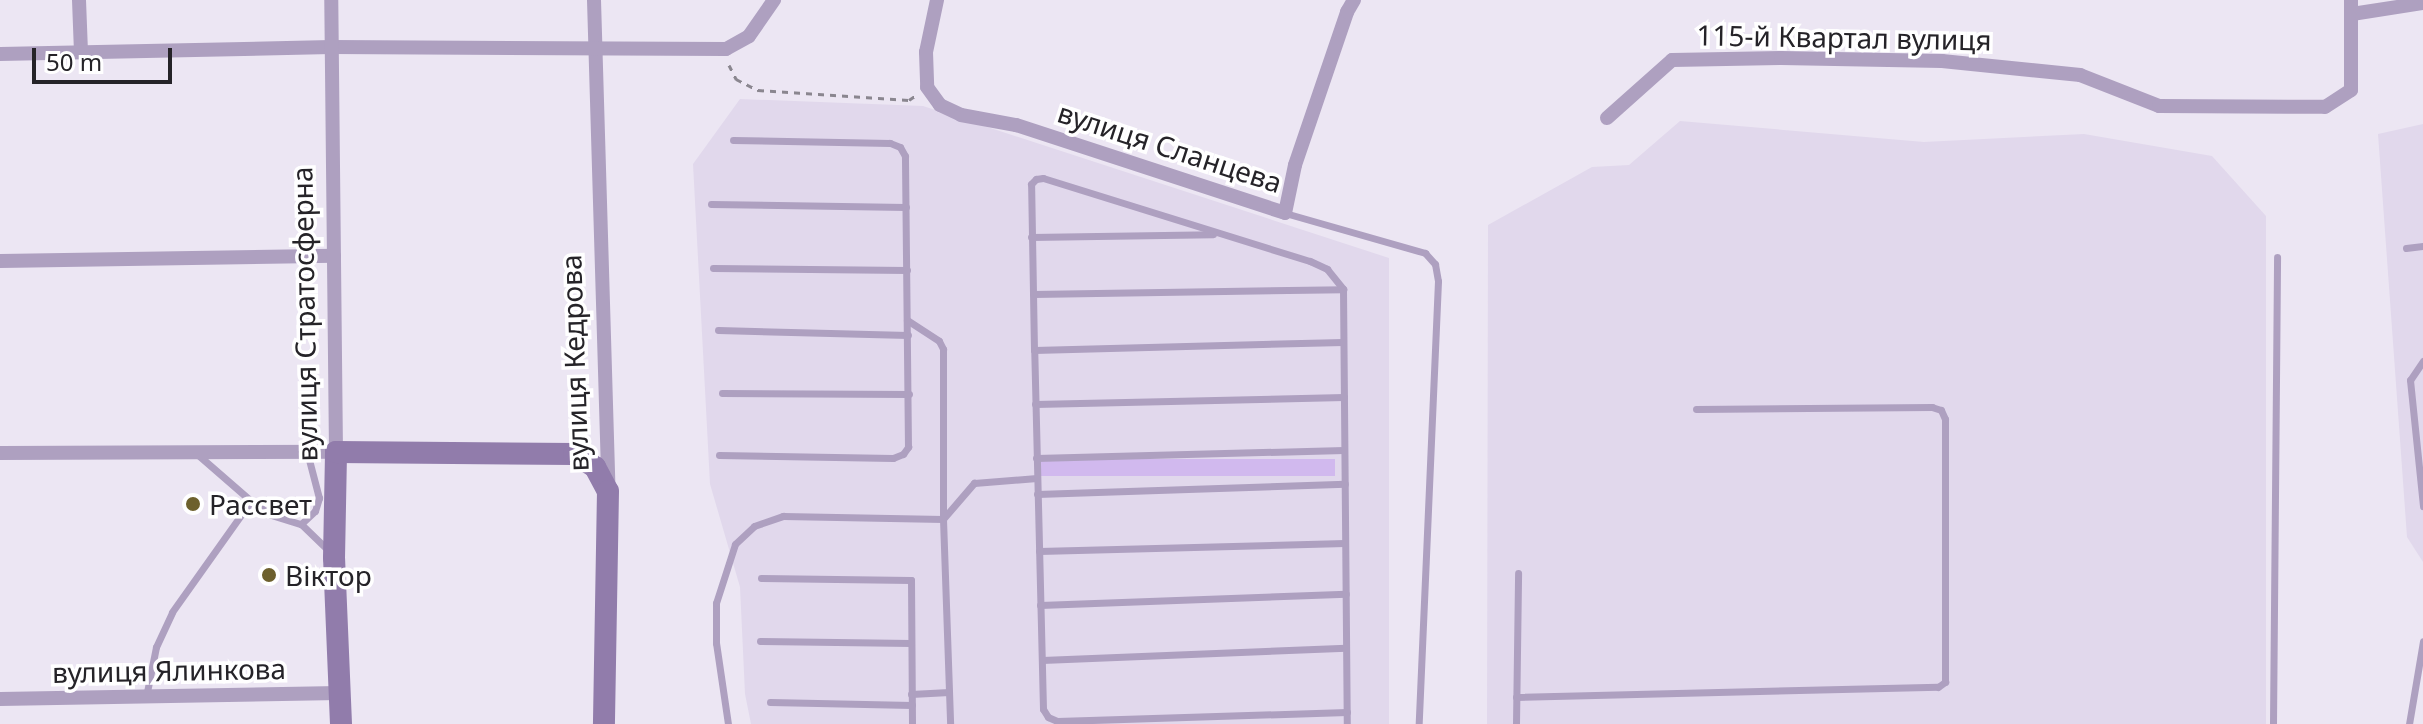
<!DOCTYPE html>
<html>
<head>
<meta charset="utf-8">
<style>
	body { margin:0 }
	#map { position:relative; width:2423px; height:724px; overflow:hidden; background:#ece6f3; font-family:"Noto Sans",sans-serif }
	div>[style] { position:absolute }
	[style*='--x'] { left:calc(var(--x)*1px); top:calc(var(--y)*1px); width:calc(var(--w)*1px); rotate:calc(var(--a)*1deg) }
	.built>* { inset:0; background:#e1d8ec }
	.green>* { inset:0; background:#d1b9ee; transform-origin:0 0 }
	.path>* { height:3px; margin-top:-1.5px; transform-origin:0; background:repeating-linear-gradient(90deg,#8a868f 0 6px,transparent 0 12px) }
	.lane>* { height:7px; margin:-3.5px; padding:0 3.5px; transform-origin:3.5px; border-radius:3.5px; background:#aea0c0 }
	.street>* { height:14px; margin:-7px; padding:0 7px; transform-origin:7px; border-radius:7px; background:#aea0c0 }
	.secondary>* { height:22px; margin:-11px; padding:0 11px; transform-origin:11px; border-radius:11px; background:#917cab }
	.dots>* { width:22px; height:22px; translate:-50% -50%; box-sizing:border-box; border:4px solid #fff; border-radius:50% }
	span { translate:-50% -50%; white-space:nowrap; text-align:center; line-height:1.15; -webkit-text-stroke:7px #fff; paint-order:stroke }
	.street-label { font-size:28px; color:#252328 }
	.poi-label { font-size:28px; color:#252328 }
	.left { translate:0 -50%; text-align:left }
	.scale { position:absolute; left:32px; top:48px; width:140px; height:36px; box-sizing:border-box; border:4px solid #252328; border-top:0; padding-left:10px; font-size:24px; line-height:28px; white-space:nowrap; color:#252328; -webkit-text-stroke:6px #fff; paint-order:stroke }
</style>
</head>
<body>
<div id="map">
	<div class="built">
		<div style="clip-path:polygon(740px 99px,923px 106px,1389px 258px,1389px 724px,751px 724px,745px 694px,740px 587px,710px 484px,693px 164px)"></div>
		<div style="clip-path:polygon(1680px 121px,1924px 142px,2084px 134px,2212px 156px,2266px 216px,2266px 724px,1487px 724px,1488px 225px,1592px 167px,1629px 165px)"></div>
		<div style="clip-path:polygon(2423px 124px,2423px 562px,2407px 537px,2378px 134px)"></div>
	</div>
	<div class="green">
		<div style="left:1335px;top:459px;width:17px;height:296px;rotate:90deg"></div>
	</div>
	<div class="path">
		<div style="--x:729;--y:65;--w:16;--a:63"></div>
		<div style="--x:736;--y:79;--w:25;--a:27"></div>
		<div style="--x:758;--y:90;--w:151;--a:3.8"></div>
		<div style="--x:909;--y:100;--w:7;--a:-34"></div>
	</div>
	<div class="lane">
		<div style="--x:711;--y:204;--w:195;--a:0.9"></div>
		<div style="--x:1285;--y:213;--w:146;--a:15.9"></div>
		<div style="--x:1425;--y:253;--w:15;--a:48"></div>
		<div style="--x:1435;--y:264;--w:17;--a:80"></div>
		<div style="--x:1438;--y:281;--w:443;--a:92.5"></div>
		<div style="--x:1031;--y:237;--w:182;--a:-0.9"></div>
		<div style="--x:2406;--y:248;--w:17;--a:-7"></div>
		<div style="--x:713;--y:268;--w:194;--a:0.6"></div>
		<div style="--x:1033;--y:294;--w:310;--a:-0.9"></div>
		<div style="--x:907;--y:320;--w:38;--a:33"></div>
		<div style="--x:939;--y:341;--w:9;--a:63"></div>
		<div style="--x:943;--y:349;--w:170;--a:90"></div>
		<div style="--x:943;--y:519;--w:48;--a:-49.3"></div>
		<div style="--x:974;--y:483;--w:63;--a:-4.5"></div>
		<div style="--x:718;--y:330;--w:190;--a:1.5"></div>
		<div style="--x:1034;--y:350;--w:309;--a:-1.5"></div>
		<div style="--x:2423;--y:361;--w:23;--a:124"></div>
		<div style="--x:2410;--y:380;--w:127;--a:84.1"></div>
		<div style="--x:722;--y:393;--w:187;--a:0.3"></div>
		<div style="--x:1035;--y:404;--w:309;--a:-1.3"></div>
		<div style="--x:197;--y:454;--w:72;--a:41"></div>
		<div style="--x:251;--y:501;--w:24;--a:35"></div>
		<div style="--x:271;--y:515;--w:31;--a:17"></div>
		<div style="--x:301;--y:524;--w:36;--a:44"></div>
		<div style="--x:719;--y:455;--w:174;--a:1"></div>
		<div style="--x:893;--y:458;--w:11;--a:-22"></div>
		<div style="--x:903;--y:454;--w:9;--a:-54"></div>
		<div style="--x:908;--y:447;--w:291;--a:-90.6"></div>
		<div style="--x:905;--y:156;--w:10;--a:-119"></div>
		<div style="--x:900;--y:147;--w:11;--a:-158"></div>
		<div style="--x:890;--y:143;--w:157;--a:-178.9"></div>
		<div style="--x:1036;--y:458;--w:308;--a:-1.5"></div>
		<div style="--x:1037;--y:494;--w:308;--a:-1.9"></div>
		<div style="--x:301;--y:524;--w:19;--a:-43"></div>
		<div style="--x:315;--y:511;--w:14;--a:-73"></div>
		<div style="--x:319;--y:498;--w:48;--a:-104.6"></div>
		<div style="--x:1039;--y:551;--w:306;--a:-1.5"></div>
		<div style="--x:761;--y:578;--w:150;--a:0.8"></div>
		<div style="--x:911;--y:580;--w:144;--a:89.6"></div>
		<div style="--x:1040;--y:605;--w:306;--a:-2.1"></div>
		<div style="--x:760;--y:641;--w:151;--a:0.8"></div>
		<div style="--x:1042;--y:660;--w:304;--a:-2.3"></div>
		<div style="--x:911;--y:694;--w:38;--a:-3"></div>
		<div style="--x:146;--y:697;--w:51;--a:-78.7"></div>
		<div style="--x:156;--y:647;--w:38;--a:-65"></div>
		<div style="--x:172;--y:612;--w:136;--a:-54.6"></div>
		<div style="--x:1516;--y:697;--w:422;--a:-1.4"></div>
		<div style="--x:1938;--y:687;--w:9;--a:-36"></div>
		<div style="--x:1945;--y:682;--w:263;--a:-90"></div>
		<div style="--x:1945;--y:419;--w:10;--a:-114"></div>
		<div style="--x:1941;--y:410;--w:9;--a:-162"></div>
		<div style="--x:1932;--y:407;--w:236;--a:179.5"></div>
		<div style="--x:770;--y:702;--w:142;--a:1.2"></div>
		<div style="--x:1347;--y:712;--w:290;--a:178.2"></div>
		<div style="--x:1057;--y:721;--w:10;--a:-156"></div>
		<div style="--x:1048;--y:717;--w:9;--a:-122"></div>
		<div style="--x:1043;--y:709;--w:359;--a:-91.4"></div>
		<div style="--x:1034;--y:350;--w:166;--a:-91"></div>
		<div style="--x:1031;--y:184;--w:7;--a:-45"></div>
		<div style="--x:1036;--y:179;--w:7;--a:-8"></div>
		<div style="--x:1043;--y:178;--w:280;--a:17.3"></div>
		<div style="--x:1310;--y:261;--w:19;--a:25"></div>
		<div style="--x:1327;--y:269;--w:26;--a:51"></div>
		<div style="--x:1343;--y:289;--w:435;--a:89.5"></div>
		<div style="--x:728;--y:724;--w:82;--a:-98.4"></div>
		<div style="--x:716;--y:643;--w:40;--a:-90"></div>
		<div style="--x:716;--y:603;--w:62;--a:-72.1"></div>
		<div style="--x:735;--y:544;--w:26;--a:-43"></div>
		<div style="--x:754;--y:526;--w:31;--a:-19"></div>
		<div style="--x:783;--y:516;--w:160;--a:1.1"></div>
		<div style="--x:943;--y:519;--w:205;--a:88"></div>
		<div style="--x:1516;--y:724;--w:151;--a:-89.2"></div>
		<div style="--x:2273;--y:724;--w:467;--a:-89.5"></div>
		<div style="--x:2409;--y:724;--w:84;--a:-80.4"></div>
	</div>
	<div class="street">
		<div style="--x:79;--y:0;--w:52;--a:87.8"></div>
		<div style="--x:594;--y:0;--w:483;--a:88.3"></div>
		<div style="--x:937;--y:0;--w:53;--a:101.9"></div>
		<div style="--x:926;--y:52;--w:35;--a:88"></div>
		<div style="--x:927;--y:87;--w:22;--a:54"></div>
		<div style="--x:940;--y:105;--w:23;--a:25"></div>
		<div style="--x:961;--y:115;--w:56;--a:10.3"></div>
		<div style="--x:1016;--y:125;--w:283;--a:18.1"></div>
		<div style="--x:1285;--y:213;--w:49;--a:-78.2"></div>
		<div style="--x:1295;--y:165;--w:162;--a:-71.2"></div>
		<div style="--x:1347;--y:12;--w:14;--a:-60"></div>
		<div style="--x:2352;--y:14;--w:72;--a:-8.8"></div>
		<div style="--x:0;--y:54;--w:331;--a:-1.2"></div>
		<div style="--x:331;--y:47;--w:395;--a:0.3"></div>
		<div style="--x:726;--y:49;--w:26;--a:-29"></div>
		<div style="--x:749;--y:36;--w:44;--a:-55.2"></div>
		<div style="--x:1607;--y:118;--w:87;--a:-41.7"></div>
		<div style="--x:1672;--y:60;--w:109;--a:-1.1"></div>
		<div style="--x:1781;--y:58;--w:161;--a:1.1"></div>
		<div style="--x:1942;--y:61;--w:139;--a:5.8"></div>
		<div style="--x:2080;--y:75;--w:85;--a:21.4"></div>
		<div style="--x:2159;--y:106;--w:166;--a:0.3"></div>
		<div style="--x:2325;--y:107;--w:31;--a:-33"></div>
		<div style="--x:2351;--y:90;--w:90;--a:-90"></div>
		<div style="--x:0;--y:261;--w:334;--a:-0.9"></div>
		<div style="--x:0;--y:453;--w:336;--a:-0.2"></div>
		<div style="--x:336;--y:452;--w:452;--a:-90.6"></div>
		<div style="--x:0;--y:699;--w:339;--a:-1"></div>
	</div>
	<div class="secondary">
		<div style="--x:341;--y:724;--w:166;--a:-92.4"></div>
		<div style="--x:334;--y:558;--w:106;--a:-88.9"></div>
		<div style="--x:336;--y:452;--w:238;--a:0.5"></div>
		<div style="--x:574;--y:454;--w:25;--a:32"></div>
		<div style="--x:595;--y:467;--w:27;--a:62"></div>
		<div style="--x:608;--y:491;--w:233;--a:91"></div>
	</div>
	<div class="dots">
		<div style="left:193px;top:504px;background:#6d602d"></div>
		<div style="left:269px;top:575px;background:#6d602d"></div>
	</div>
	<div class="street-label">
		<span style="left:1844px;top:37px;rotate:1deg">115-й Квартал вулиця</span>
		<span style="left:1170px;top:147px;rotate:18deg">вулиця Сланцева</span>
		<span style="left:304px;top:314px;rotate:-91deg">вулиця Стратосферна</span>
		<span style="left:574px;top:363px;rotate:-92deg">вулиця Кедрова</span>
		<span style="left:169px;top:670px;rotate:-1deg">вулиця Ялинкова</span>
	</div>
	<div class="poi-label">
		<span class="left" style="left:209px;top:504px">Рассвет</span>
		<span class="left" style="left:285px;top:575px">Віктор</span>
	</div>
	<div class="scale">50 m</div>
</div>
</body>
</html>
